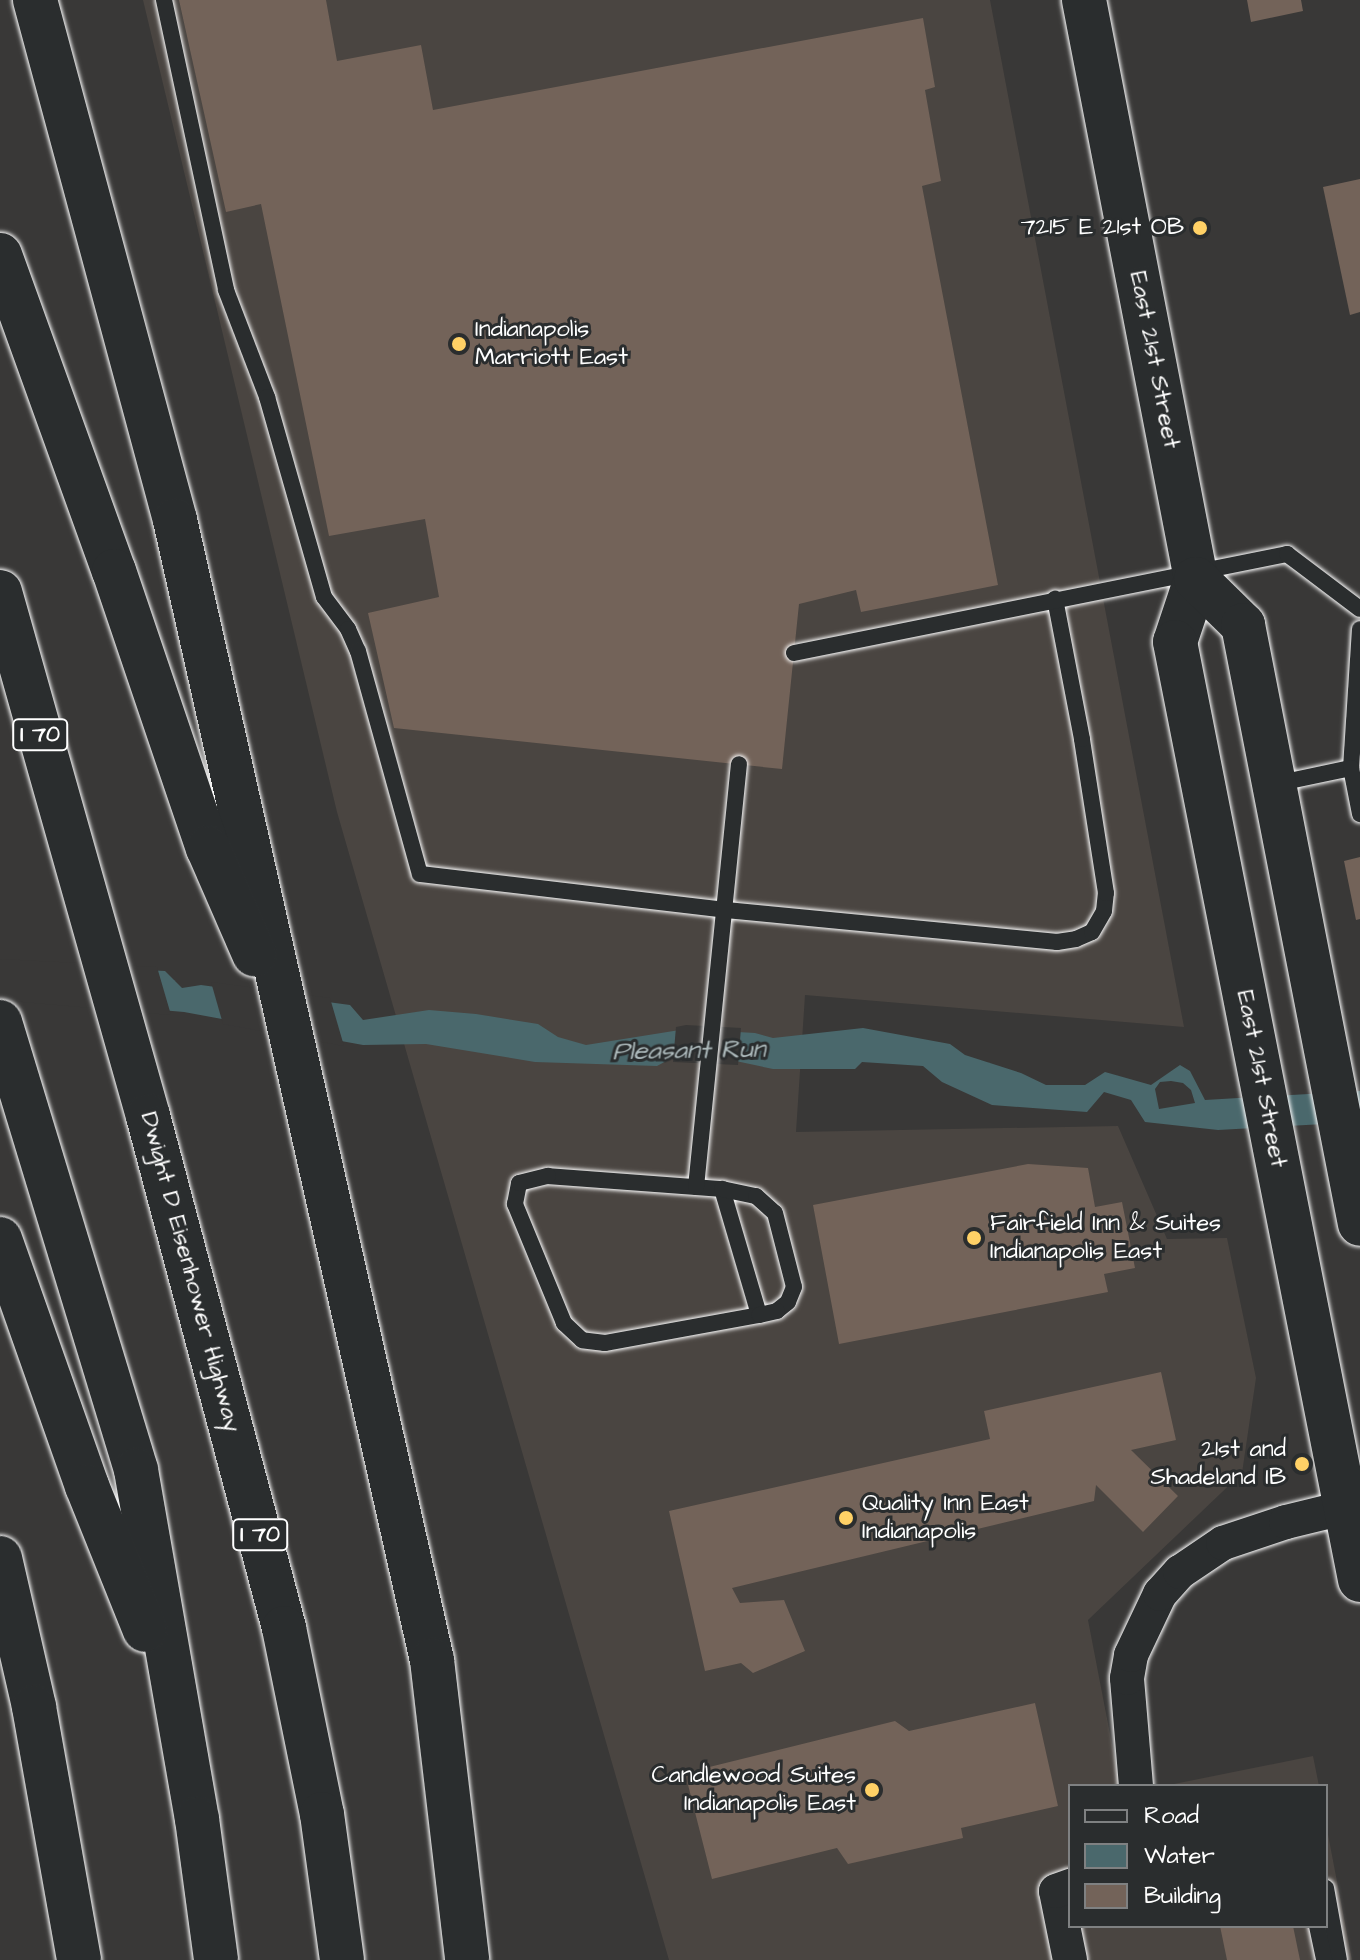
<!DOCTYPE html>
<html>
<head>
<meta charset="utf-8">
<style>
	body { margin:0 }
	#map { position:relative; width:1360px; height:1960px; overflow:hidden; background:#393837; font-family:"Architects Daughter",sans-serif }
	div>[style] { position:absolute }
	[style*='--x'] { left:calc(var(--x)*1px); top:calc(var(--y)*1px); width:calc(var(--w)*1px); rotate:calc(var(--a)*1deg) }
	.built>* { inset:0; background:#4a4541 }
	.water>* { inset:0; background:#4a686c }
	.pier>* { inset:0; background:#393837 }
	.building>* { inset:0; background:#736359 }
	.roads { filter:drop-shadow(0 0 2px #fff) drop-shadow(0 0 2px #fff) }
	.lane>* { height:16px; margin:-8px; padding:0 8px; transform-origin:8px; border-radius:8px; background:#2a2d2e }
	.street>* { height:34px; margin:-17px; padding:0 17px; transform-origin:17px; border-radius:17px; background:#2a2d2e }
	.secondary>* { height:44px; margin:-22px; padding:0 22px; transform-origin:22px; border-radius:22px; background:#2a2d2e }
	.highway>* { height:44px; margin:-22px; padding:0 22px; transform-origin:22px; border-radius:22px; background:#2a2d2e }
	.dots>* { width:22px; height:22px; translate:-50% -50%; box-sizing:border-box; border:4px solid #2a2d2e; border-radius:50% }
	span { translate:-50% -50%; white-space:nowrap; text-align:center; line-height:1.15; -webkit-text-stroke:6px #2a2d2e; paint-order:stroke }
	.shield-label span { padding:2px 6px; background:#2a2d2e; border:2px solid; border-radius:6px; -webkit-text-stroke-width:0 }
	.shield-label { font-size:22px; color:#fff; font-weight:700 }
	.poi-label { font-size:24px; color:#fff }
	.right { translate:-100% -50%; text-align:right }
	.left { translate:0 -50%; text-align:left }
	.street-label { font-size:24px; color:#fff }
	.water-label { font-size:26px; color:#aebbbd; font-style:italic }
	.legend { position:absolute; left:1068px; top:1784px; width:260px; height:144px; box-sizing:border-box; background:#2a2d2e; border:2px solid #7f8182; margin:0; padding:10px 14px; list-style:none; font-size:24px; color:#fff }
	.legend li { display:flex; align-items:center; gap:16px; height:40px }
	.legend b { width:40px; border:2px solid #7f8182 }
</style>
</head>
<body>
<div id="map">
	<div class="built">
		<div style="clip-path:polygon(143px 0,990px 0,1184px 1027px,805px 995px,796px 1132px,1118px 1126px,1167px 1239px,1227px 1238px,1256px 1378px,1242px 1473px,1088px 1620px,1120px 1786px,1070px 1786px,1070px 1926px,1326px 1926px,1326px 1824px,1352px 1960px,669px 1960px,337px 812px)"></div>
		<div style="clip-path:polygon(1313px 1756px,1319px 1786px,1164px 1786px)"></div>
	</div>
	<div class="water">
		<div style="clip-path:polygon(evenodd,0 963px,165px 971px,182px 988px,201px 985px,350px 1005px,363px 1020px,429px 1010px,476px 1014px,538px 1024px,558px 1037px,586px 1045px,686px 1029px,755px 1033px,773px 1038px,863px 1028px,950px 1044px,965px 1055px,1021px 1073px,1046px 1085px,1085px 1085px,1105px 1072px,1151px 1085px,1180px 1065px,1190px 1071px,1205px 1100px,1360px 1091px,1360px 1122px,1218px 1130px,1145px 1122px,1131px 1100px,1104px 1092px,1087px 1112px,992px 1105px,942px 1082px,923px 1066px,862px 1062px,855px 1069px,773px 1069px,731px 1060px,672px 1058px,657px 1066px,535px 1062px,426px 1044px,363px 1045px,184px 1012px,0 996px,0 963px,1171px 1081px,1183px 1083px,1191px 1090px,1195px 1103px,1159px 1109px,1155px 1089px,1160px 1082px,1171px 1081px)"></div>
	</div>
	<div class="pier">
		<div style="clip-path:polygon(0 959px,157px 967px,171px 1015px,0 1000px)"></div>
		<div style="clip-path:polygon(211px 982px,330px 998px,344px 1046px,223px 1024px)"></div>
		<div style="clip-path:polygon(686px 1025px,741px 1028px,738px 1065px,673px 1062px,676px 1027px)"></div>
	</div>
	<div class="building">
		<div style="clip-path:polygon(179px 0,326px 0,337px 61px,421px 45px,433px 110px,923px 18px,935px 87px,925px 90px,941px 181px,922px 186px,998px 585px,861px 612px,856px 590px,799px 604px,782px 769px,394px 728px,368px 613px,439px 597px,425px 519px,329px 536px,261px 204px,226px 212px)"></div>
		<div style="clip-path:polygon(1247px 0,1301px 0,1303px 11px,1251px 22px)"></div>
		<div style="clip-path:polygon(1360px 179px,1360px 312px,1350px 315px,1323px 187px)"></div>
		<div style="clip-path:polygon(1360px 857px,1360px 919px,1356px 920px,1344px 861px)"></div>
		<div style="clip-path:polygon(1028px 1164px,1088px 1168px,1095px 1207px,1122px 1202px,1135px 1268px,1104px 1274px,1108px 1292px,839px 1344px,813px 1205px)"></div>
		<div style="clip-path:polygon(1161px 1372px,1176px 1440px,1131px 1450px,1178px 1496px,1143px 1532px,1096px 1485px,1094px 1501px,732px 1588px,740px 1603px,784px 1600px,805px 1651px,753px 1673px,741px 1663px,705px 1671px,669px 1511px,990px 1439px,984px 1411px)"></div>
		<div style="clip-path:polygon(1035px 1703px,1058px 1806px,961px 1828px,963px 1838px,848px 1864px,837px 1848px,712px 1879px,685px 1773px,895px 1721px,909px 1731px)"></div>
		<div style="clip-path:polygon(1220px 1926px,1293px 1926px,1300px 1960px,1227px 1960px)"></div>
	</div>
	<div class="roads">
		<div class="lane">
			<div style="--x:164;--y:0;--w:297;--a:77.9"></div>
			<div style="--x:226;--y:290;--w:115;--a:69"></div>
			<div style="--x:267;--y:397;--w:208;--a:74.1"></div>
			<div style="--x:324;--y:597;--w:40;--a:53"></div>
			<div style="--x:348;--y:629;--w:24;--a:66"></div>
			<div style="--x:358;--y:651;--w:231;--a:74.5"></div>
			<div style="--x:420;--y:874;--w:308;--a:6.7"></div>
			<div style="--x:726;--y:910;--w:333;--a:5.5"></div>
			<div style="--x:1057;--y:942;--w:19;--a:-9"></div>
			<div style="--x:1076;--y:939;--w:17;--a:-24"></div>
			<div style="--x:1092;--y:932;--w:24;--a:-60"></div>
			<div style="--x:1104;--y:911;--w:18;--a:-84"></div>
			<div style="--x:1106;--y:893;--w:156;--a:-98.9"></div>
			<div style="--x:1082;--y:739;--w:143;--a:-100.9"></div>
			<div style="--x:794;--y:653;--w:503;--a:-11.35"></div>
			<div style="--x:1287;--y:554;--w:91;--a:37"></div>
			<div style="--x:1351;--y:768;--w:139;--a:-86.3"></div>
			<div style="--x:1275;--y:784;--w:78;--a:-11.9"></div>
			<div style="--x:1351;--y:768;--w:47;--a:78.9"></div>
			<div style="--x:548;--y:1176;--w:174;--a:4.3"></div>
			<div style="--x:722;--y:1189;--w:131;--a:73.6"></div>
			<div style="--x:759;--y:1315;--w:157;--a:169.7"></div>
			<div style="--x:605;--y:1343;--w:23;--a:-173"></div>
			<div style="--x:582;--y:1340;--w:25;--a:-137"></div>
			<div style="--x:564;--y:1323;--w:129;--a:-112.4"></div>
			<div style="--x:515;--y:1204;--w:21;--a:-79"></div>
			<div style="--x:519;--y:1183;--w:30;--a:-14"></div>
			<div style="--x:696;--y:1187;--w:425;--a:-84.2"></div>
			<div style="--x:722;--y:1189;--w:35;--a:12"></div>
			<div style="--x:756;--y:1196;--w:25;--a:42"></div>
			<div style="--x:775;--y:1213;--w:76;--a:75.6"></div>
			<div style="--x:794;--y:1287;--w:16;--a:112"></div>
			<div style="--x:788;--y:1302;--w:14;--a:141"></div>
			<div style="--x:777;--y:1311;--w:18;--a:167"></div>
			<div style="--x:1326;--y:1888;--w:73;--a:79.8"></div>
			<div style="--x:1317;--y:1926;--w:35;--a:78"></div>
		</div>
		<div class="street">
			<div style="--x:1136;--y:1786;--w:108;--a:-94.8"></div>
			<div style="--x:1127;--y:1678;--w:23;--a:-80"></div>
			<div style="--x:1131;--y:1655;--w:68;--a:-64.6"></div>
			<div style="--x:1160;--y:1594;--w:30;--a:-48"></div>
			<div style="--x:1180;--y:1572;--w:52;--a:-34"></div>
			<div style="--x:1223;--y:1543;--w:66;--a:-18.4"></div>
			<div style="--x:1286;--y:1522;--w:76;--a:-13.7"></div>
			<div style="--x:1070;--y:1960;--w:70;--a:-101.5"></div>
			<div style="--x:1056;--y:1891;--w:15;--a:-20"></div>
		</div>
		<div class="secondary">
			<div style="--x:1084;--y:0;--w:590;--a:79.05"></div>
			<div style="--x:1196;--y:579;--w:66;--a:108.4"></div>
			<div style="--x:1175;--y:642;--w:956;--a:78.84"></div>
			<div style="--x:1196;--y:579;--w:66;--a:44.4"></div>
			<div style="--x:1243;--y:625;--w:610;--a:78.95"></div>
		</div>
		<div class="highway">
			<div style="--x:35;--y:0;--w:539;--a:74.93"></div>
			<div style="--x:175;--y:520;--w:1169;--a:77.3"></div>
			<div style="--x:432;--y:1660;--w:302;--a:83.3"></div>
			<div style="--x:0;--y:255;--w:336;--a:70.2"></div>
			<div style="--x:114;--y:571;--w:293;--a:71.3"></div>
			<div style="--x:208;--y:848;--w:116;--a:66.5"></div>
			<div style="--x:0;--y:592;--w:544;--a:74.23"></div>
			<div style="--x:148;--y:1116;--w:530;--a:75.12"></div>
			<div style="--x:284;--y:1628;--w:190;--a:78.5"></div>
			<div style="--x:322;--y:1814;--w:147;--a:82.2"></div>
			<div style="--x:0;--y:1022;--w:468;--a:73.1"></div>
			<div style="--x:136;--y:1470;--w:354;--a:80.1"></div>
			<div style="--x:197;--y:1819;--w:142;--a:82.3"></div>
			<div style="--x:0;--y:1239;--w:262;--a:70.6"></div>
			<div style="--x:87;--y:1486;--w:155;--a:68.1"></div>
			<div style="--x:0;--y:1558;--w:153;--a:77.1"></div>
			<div style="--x:34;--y:1707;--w:257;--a:79.9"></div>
		</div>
	</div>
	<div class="dots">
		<div style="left:1200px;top:228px;background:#ffd166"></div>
		<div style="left:459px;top:344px;background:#ffd166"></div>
		<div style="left:974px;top:1238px;background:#ffd166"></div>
		<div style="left:1302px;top:1464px;background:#ffd166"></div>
		<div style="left:846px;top:1518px;background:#ffd166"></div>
		<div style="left:872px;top:1790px;background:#ffd166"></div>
	</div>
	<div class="shield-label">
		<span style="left:40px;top:735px">I 70</span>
		<span style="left:260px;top:1535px">I 70</span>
	</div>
	<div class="poi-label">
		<span class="right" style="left:1184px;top:228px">7215 E 21st OB</span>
		<span class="left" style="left:475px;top:344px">Indianapolis<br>Marriott East</span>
		<span class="left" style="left:990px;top:1238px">Fairfield Inn &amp; Suites<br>Indianapolis East</span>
		<span class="right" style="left:1286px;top:1464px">21st and<br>Shadeland IB</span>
		<span class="left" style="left:862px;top:1518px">Quality Inn East<br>Indianapolis</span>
		<span class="right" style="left:856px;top:1790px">Candlewood Suites<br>Indianapolis East</span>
	</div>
	<div class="street-label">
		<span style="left:1154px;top:360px;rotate:79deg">East 21st Street</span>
		<span style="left:1261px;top:1079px;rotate:79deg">East 21st Street</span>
		<span style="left:190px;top:1272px;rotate:75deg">Dwight D Eisenhower Highway</span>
	</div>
	<div class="water-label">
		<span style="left:689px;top:1051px;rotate:-1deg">Pleasant Run</span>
	</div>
	<ul class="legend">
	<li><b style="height:10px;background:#2a2d2e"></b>Road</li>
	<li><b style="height:22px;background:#4a686c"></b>Water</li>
	<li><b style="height:22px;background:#736359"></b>Building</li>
	</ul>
</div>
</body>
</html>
